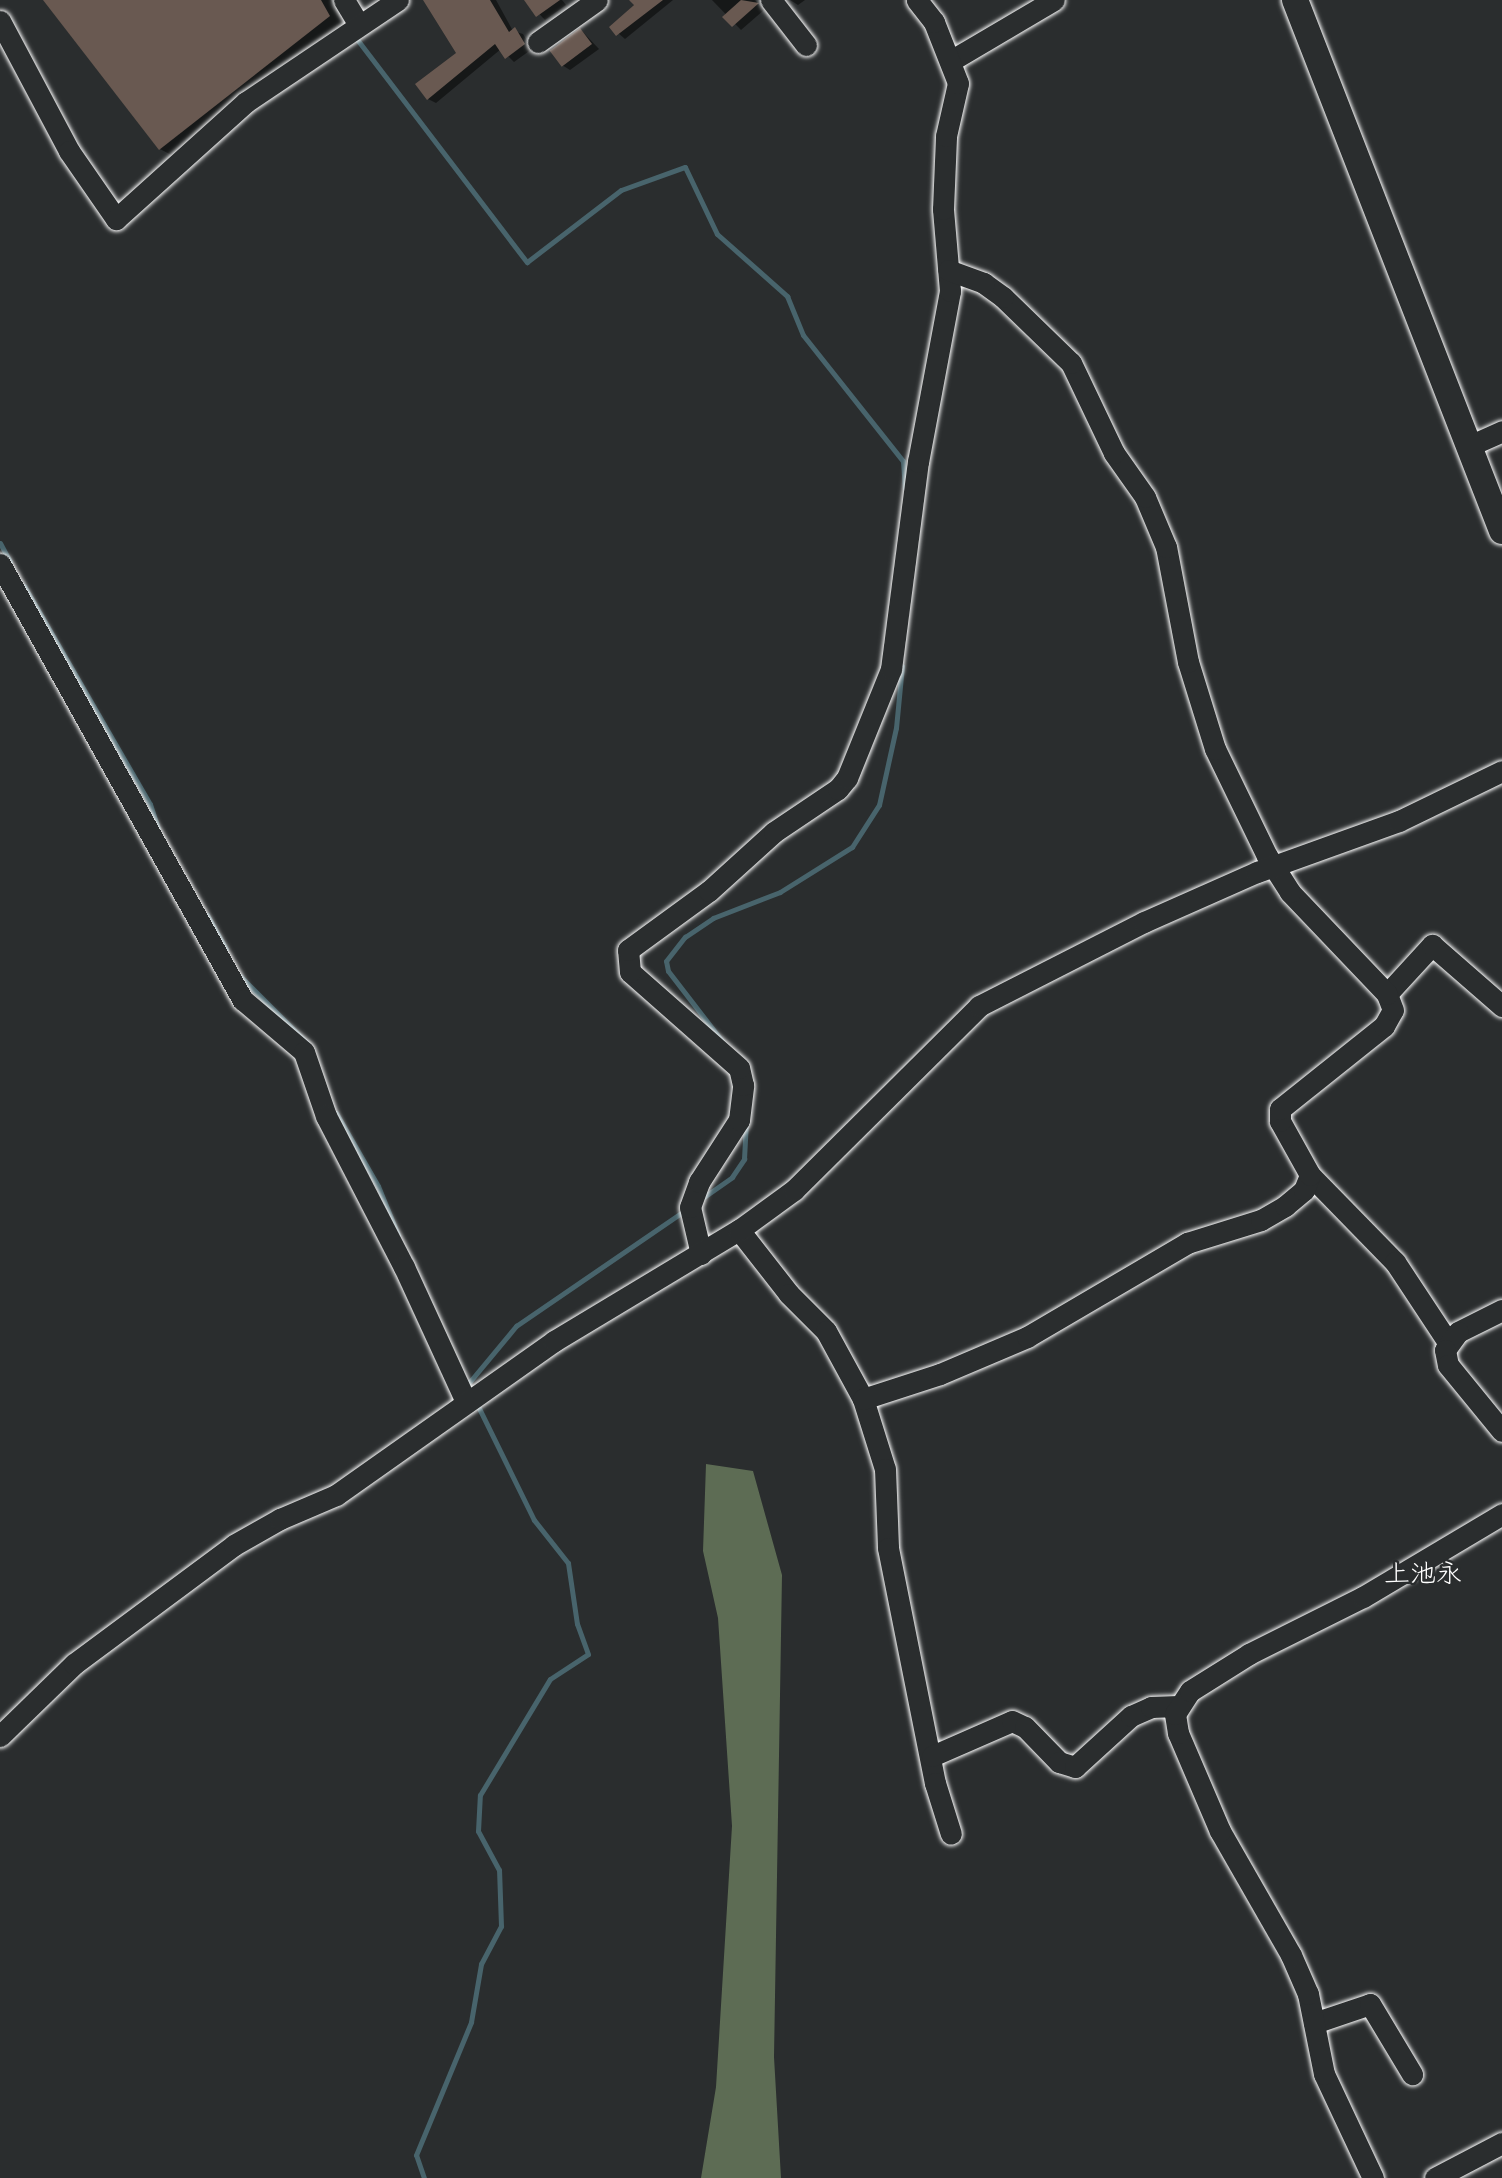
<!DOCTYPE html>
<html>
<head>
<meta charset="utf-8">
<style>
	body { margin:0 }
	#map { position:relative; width:1502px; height:2178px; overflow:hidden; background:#2a2d2e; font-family:Sriracha,"Klee One",sans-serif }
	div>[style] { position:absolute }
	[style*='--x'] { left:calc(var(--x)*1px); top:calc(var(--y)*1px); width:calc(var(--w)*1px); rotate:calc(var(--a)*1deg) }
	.green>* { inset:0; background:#5d6c54 }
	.shadow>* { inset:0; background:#0007 }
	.stream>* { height:5px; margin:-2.5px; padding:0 2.5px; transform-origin:2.5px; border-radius:2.5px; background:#48646c }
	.building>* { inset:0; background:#695951; transform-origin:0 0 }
	.roads { filter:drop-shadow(0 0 2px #fff) drop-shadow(0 0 2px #fff) }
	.minor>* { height:21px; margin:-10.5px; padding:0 10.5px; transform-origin:10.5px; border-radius:10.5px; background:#2a2d2e }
	.tertiary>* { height:26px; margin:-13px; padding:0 13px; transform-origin:13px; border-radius:13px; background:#2a2d2e }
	span { translate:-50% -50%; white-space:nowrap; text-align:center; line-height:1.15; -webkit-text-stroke:5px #2a2d2e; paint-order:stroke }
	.quarter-label { font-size:26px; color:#fff }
</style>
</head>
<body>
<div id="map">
	<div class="green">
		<div style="clip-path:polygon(706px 1464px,753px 1471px,782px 1575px,774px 2057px,781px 2178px,701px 2178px,716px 2087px,732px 1826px,718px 1618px,703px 1551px)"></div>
	</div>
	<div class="shadow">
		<div style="clip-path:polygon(46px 0,331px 0,346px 26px,177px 158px,160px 149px)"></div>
		<div style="clip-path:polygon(425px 0,496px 0,513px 31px,523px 34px,532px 49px,514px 62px,501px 49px,436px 103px,428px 99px,458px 54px)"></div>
		<div style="clip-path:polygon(526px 0,562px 0,566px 5px,545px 20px)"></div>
		<div style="clip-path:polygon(639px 0,673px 0,625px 39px,611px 27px)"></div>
		<div style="clip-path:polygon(712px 0,755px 0,764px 10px,741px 30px)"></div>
		<div style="clip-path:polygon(790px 0,805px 0,798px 5px)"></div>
		<div style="clip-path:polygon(581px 30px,599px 49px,570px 70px,562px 65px)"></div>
	</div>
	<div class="stream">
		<div style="--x:353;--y:34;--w:287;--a:52.7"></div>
		<div style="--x:527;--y:262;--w:118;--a:-37.5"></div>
		<div style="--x:621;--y:190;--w:68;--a:-19.8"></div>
		<div style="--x:685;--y:167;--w:74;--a:64.5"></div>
		<div style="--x:717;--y:234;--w:94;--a:41.5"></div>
		<div style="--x:787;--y:296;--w:42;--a:67.7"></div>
		<div style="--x:803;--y:335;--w:161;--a:51.6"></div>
		<div style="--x:903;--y:461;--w:27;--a:86"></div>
		<div style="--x:0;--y:543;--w:21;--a:62"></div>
		<div style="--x:24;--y:586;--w:252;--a:60"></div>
		<div style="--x:150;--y:804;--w:25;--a:72"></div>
		<div style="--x:207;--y:915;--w:39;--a:61"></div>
		<div style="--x:240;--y:976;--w:95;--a:45"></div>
		<div style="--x:722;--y:1041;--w:88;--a:-127.6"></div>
		<div style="--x:668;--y:971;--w:10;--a:-101"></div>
		<div style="--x:666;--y:961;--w:31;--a:-52"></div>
		<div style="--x:685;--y:937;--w:34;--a:-34"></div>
		<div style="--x:713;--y:918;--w:72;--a:-21.2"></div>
		<div style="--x:780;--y:892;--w:85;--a:-32"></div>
		<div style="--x:852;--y:847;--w:50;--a:-57.3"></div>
		<div style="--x:879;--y:805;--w:79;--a:-77.6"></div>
		<div style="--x:896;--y:728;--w:62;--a:-84.5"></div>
		<div style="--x:336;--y:1113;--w:84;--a:60.1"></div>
		<div style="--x:378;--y:1186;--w:53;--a:67.8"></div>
		<div style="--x:701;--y:1199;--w:38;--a:-35"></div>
		<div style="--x:732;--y:1177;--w:22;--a:-56"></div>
		<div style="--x:744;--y:1159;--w:35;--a:-87"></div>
		<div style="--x:467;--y:1385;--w:77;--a:-50.3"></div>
		<div style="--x:516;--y:1326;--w:204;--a:-34.4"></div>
		<div style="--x:424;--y:2178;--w:24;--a:-109"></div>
		<div style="--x:416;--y:2155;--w:144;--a:-67.5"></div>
		<div style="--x:471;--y:2022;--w:59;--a:-80.2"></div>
		<div style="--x:481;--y:1964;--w:43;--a:-62.2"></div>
		<div style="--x:501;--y:1926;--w:56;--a:-92"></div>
		<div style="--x:499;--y:1870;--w:44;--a:-118.3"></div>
		<div style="--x:478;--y:1831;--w:36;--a:-87"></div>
		<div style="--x:480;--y:1795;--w:135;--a:-58.9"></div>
		<div style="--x:550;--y:1679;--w:45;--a:-33.3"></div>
		<div style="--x:588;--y:1654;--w:32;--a:-110"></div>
		<div style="--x:577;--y:1624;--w:62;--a:-98.4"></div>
		<div style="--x:568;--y:1563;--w:55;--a:-128.3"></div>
		<div style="--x:534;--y:1520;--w:131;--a:-116.2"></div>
	</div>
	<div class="building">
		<div style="clip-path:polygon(43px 0,321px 0,330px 16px,159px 150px)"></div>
		<div style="clip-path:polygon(423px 0,490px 0,509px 32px,515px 27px,525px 44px,505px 59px,495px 44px,427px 100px,415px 84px,456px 53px)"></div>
		<div style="clip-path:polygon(524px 0,560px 0,536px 17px)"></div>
		<div style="clip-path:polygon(629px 0,663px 0,616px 36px,609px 27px,634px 5px)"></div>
		<div style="clip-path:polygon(741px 0,759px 3px,732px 27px,722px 17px)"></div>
		<div style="left:580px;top:28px;width:20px;height:38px;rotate:53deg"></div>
	</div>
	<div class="roads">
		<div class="minor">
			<div style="--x:344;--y:0;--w:27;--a:59"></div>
			<div style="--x:771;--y:0;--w:57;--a:52.1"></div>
			<div style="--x:0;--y:21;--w:147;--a:62"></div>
			<div style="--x:69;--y:151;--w:83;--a:55.3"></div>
			<div style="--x:116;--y:219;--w:175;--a:-42"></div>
			<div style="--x:246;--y:102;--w:183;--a:-33.9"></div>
			<div style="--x:538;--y:42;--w:72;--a:-35.4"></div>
			<div style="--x:952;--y:60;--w:118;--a:-30.5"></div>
			<div style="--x:1469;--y:446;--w:36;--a:-24"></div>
			<div style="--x:0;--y:564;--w:499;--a:60.9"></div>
			<div style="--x:243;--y:1000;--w:80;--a:40.4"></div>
			<div style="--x:304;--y:1052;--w:68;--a:71"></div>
			<div style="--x:326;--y:1116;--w:170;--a:62.7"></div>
			<div style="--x:404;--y:1267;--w:149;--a:65.3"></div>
			<div style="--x:1387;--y:994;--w:67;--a:-47.4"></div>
			<div style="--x:1432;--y:945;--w:93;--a:41.1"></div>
			<div style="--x:1310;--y:1175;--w:122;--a:45.7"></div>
			<div style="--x:1395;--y:1262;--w:95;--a:56.6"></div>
			<div style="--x:739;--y:1230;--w:81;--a:52"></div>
			<div style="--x:789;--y:1294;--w:52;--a:45"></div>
			<div style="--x:826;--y:1331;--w:77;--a:61.4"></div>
			<div style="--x:863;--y:1399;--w:73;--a:72.6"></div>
			<div style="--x:885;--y:1469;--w:79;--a:87.8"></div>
			<div style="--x:888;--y:1548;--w:240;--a:78.7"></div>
			<div style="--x:935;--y:1783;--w:53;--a:72.6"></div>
			<div style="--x:701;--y:1254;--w:48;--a:-103.2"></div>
			<div style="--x:690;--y:1207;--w:27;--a:-70"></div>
			<div style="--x:699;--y:1182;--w:74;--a:-57.2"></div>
			<div style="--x:739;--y:1120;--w:35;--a:-83"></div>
			<div style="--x:743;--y:1085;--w:17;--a:-103"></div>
			<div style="--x:739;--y:1068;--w:145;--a:-138.6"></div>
			<div style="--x:630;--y:972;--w:22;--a:-95"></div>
			<div style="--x:628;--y:950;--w:100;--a:-36.1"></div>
			<div style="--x:709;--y:891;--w:88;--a:-42.2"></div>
			<div style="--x:774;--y:832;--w:77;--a:-33.9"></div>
			<div style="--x:838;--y:789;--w:14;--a:-51"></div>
			<div style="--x:847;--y:778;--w:118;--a:-68"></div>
			<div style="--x:891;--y:669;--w:209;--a:-82.6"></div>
			<div style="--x:918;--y:462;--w:174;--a:-79.4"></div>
			<div style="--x:950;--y:291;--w:82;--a:-94.9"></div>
			<div style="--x:943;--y:209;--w:73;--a:-87.6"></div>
			<div style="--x:946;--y:136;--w:54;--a:-77.2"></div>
			<div style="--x:958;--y:83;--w:66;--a:-111.5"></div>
			<div style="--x:934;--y:22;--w:28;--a:-128"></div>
			<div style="--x:1502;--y:1310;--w:49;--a:153.4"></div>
			<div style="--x:1458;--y:1332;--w:22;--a:126"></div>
			<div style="--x:1445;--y:1350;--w:15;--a:79"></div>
			<div style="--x:1448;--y:1365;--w:85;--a:50.7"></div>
			<div style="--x:863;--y:1399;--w:81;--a:-18"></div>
			<div style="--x:940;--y:1374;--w:95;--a:-23"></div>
			<div style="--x:1027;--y:1337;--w:186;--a:-30.4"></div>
			<div style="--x:1187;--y:1243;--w:77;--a:-17.3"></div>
			<div style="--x:1261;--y:1220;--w:28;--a:-30"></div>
			<div style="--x:1285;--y:1206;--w:25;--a:-40"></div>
			<div style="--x:1304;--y:1190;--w:16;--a:-68"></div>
			<div style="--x:1310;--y:1175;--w:62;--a:-119.1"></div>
			<div style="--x:1280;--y:1121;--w:12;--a:-90"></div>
			<div style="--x:1280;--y:1109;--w:133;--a:-38.6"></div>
			<div style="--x:1384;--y:1026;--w:18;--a:-61"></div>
			<div style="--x:1393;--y:1010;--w:17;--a:-111"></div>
			<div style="--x:1387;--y:994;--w:141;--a:-133.6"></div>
			<div style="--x:1290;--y:892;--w:43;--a:-122.6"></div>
			<div style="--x:1267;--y:856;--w:119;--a:-115.9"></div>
			<div style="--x:1215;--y:749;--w:91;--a:-107.2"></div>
			<div style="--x:1188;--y:662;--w:117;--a:-100.8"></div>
			<div style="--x:1166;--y:547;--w:54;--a:-112.8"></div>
			<div style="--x:1145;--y:497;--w:54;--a:-125.2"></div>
			<div style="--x:1114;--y:453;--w:100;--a:-115.5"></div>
			<div style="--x:1071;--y:363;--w:95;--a:-135.9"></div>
			<div style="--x:1003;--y:297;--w:24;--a:-144"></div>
			<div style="--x:984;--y:283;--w:38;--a:-160"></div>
			<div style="--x:0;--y:1736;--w:103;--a:-44.2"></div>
			<div style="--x:74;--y:1664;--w:199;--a:-36.6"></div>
			<div style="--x:234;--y:1545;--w:53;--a:-29.5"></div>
			<div style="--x:280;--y:1519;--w:61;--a:-23.2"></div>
			<div style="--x:336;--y:1495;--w:267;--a:-35.2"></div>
			<div style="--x:554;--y:1341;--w:216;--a:-31"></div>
			<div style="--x:739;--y:1230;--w:68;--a:-36"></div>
			<div style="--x:794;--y:1190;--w:261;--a:-44.8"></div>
			<div style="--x:979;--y:1006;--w:185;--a:-27"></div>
			<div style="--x:1144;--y:922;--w:124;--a:-23.9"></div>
			<div style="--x:1257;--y:872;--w:151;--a:-19.8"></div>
			<div style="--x:1399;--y:821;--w:114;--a:-25.9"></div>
			<div style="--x:932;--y:1756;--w:87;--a:-23.6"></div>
			<div style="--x:1012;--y:1721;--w:14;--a:25"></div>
			<div style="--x:1025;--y:1727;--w:49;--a:45.8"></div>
			<div style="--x:1059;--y:1762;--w:17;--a:17"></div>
			<div style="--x:1075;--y:1767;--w:76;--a:-42.3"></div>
			<div style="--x:1131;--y:1716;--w:22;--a:-24"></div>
			<div style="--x:1151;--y:1707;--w:27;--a:-2"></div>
			<div style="--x:1314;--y:2023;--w:59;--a:-18.7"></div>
			<div style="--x:1370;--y:2004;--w:82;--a:59"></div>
			<div style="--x:1373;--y:2178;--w:115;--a:-115.2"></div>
			<div style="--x:1324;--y:2074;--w:82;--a:-101.3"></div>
			<div style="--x:1308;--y:1994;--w:43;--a:-113.6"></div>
			<div style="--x:1291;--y:1955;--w:143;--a:-119.8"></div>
			<div style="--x:1220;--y:1831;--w:107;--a:-113.2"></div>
			<div style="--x:1178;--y:1733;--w:19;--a:-99"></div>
			<div style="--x:1175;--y:1714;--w:27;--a:-57"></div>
			<div style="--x:1190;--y:1691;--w:70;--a:-32.1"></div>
			<div style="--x:1249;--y:1654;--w:127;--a:-26.6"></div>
			<div style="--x:1363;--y:1597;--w:162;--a:-30.8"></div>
			<div style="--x:1435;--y:2178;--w:76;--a:-27.6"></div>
		</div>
		<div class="tertiary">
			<div style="--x:1295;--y:0;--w:570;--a:68.7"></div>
		</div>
	</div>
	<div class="quarter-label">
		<span style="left:1423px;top:1574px">上池永</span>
	</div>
</div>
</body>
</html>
